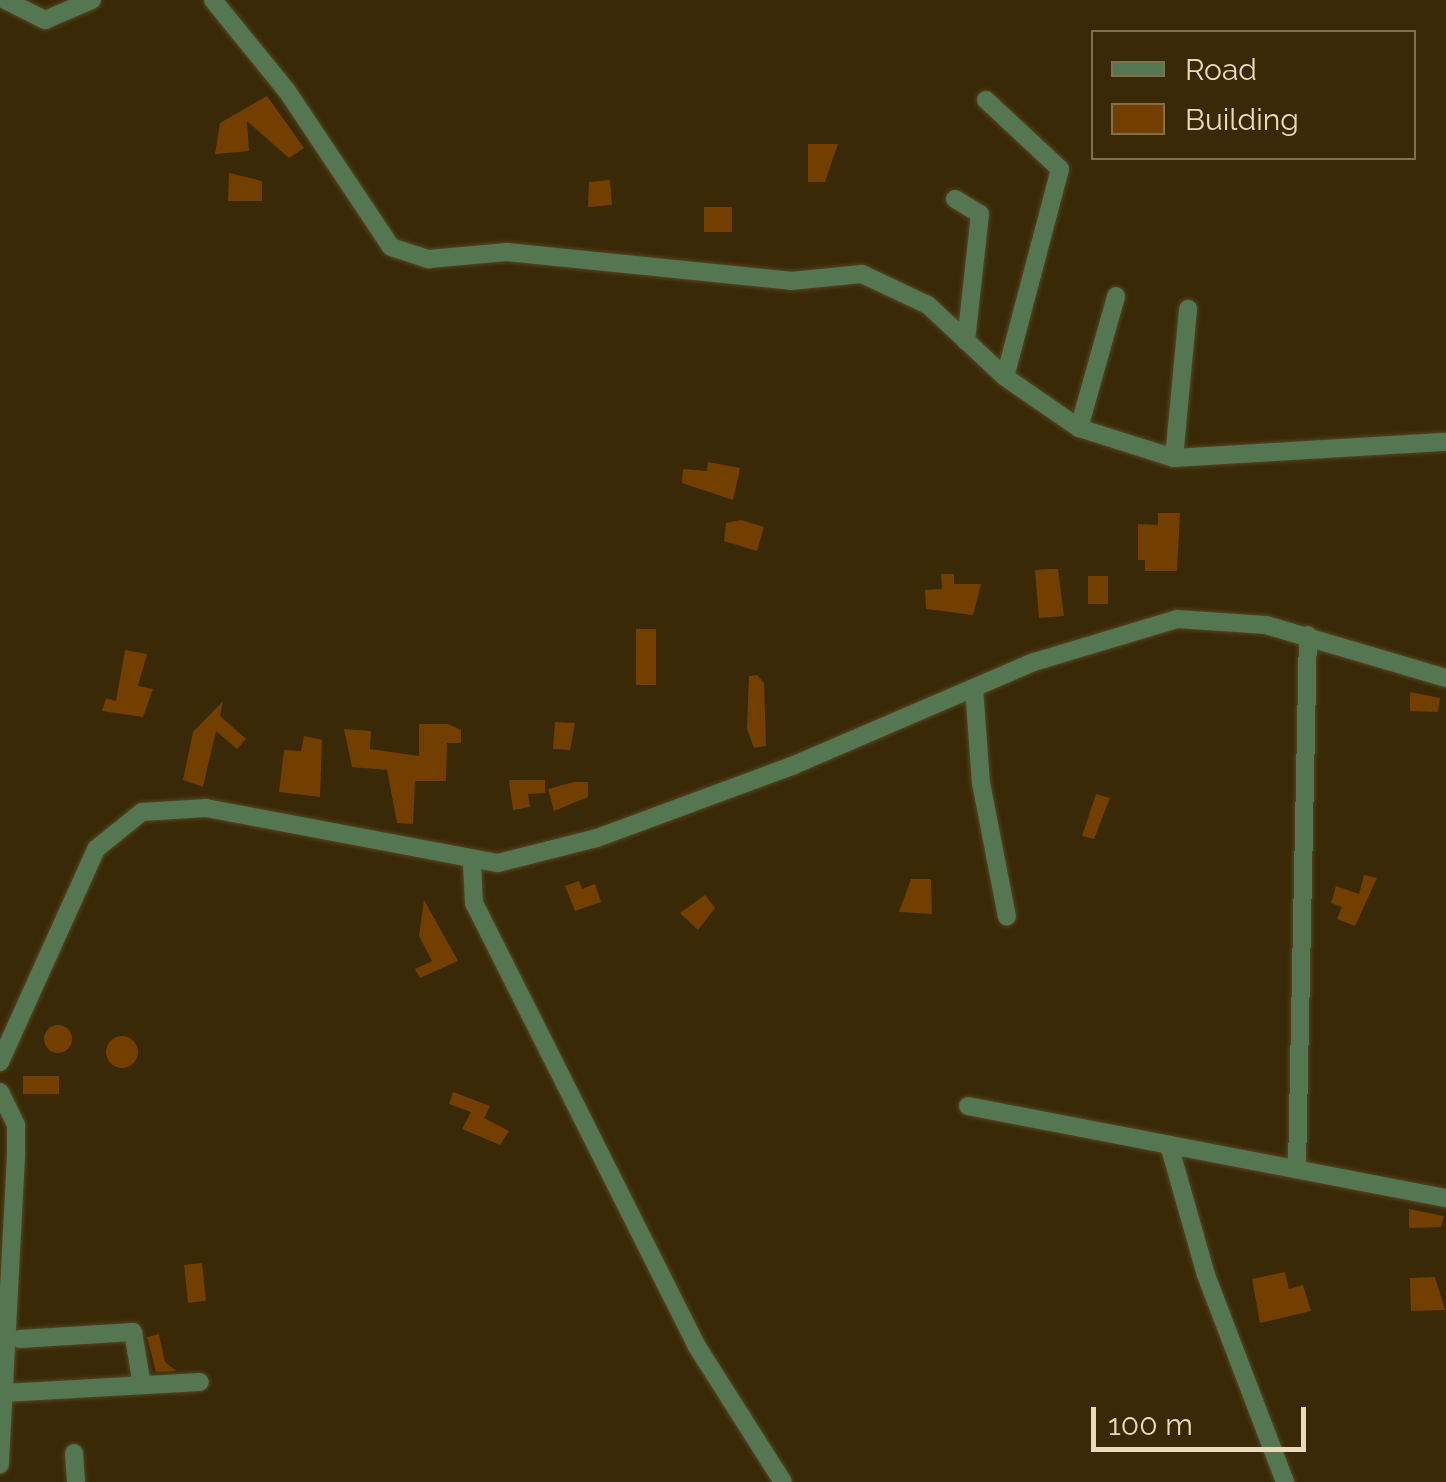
<!DOCTYPE html>
<html>
<head>
<meta charset="utf-8">
<style>
	body { margin:0 }
	#map { position:relative; width:1446px; height:1482px; overflow:hidden; background:#392906; font-family:Raleway,sans-serif }
	div>[style] { position:absolute }
	[style*='--x'] { left:calc(var(--x)*1px); top:calc(var(--y)*1px); width:calc(var(--w)*1px); rotate:calc(var(--a)*1deg) }
	.building>* { inset:0; background:#723f00; transform-origin:0 0 }
	.round { border-radius:50% }
	.roads { filter:drop-shadow(0 0 2px #554523) drop-shadow(0 0 2px #554523) }
	.minor>* { height:18px; margin:-9px; padding:0 9px; transform-origin:9px; border-radius:9px; background:#547751 }
	span { translate:-50% -50%; white-space:nowrap; text-align:center; line-height:1.15; -webkit-text-stroke:9px #392906; paint-order:stroke }
	.legend { position:absolute; left:1091px; top:30px; width:325px; height:130px; box-sizing:border-box; background:#392906; border:2px solid #80704e; margin:0; padding:12px 18px; list-style:none; font-size:30px; color:#eadabb }
	.legend li { display:flex; align-items:center; gap:20px; height:50px }
	.legend b { width:50px; border:2px solid #80704e }
	.scale { position:absolute; left:1091px; top:1407px; width:215px; height:45px; box-sizing:border-box; border:5px solid #eadabb; border-top:0; padding-left:12px; font-size:30px; line-height:35px; white-space:nowrap; color:#eadabb; -webkit-text-stroke:8px #392906; paint-order:stroke }
</style>
</head>
<body>
<div id="map">
	<div class="building">
		<div style="clip-path:polygon(267px 96px,304px 148px,289px 158px,247px 121px,249px 151px,215px 154px,220px 123px)"></div>
		<div style="clip-path:polygon(808px 144px,838px 144px,825px 182px,808px 182px)"></div>
		<div style="clip-path:polygon(229px 173px,262px 181px,262px 201px,228px 201px)"></div>
		<div style="clip-path:polygon(610px 180px,612px 205px,588px 207px,589px 182px)"></div>
		<div style="left:704px;top:207px;width:28px;height:25px"></div>
		<div style="clip-path:polygon(708px 462px,740px 468px,733px 500px,682px 483px,683px 469px,707px 471px)"></div>
		<div style="clip-path:polygon(1158px 513px,1180px 513px,1177px 571px,1145px 571px,1145px 560px,1138px 560px,1138px 524px,1158px 525px)"></div>
		<div style="clip-path:polygon(741px 520px,764px 527px,757px 551px,724px 541px,726px 523px)"></div>
		<div style="clip-path:polygon(1050px 569px,1058px 569px,1064px 616px,1039px 618px,1035px 570px)"></div>
		<div style="clip-path:polygon(941px 574px,954px 574px,954px 584px,981px 584px,973px 615px,926px 609px,925px 590px,942px 589px)"></div>
		<div style="left:1088px;top:576px;width:20px;height:28px"></div>
		<div style="left:636px;top:629px;width:20px;height:56px"></div>
		<div style="clip-path:polygon(125px 650px,147px 654px,138px 686px,153px 689px,143px 717px,102px 711px,106px 698px,116px 701px)"></div>
		<div style="clip-path:polygon(757px 675px,764px 683px,766px 746px,754px 748px,747px 729px,749px 676px)"></div>
		<div style="clip-path:polygon(1410px 692px,1440px 698px,1438px 712px,1410px 711px)"></div>
		<div style="clip-path:polygon(223px 701px,220px 716px,246px 739px,237px 749px,216px 731px,203px 787px,183px 780px,193px 732px)"></div>
		<div style="clip-path:polygon(555px 722px,575px 723px,570px 750px,553px 749px)"></div>
		<div style="clip-path:polygon(419px 724px,448px 724px,461px 730px,461px 743px,447px 743px,446px 781px,415px 781px,413px 824px,397px 823px,387px 770px,352px 767px,344px 729px,371px 731px,370px 749px,419px 756px)"></div>
		<div style="clip-path:polygon(304px 736px,322px 740px,320px 797px,279px 792px,284px 750px,301px 751px)"></div>
		<div style="clip-path:polygon(509px 780px,545px 780px,545px 793px,528px 794px,530px 807px,513px 810px)"></div>
		<div style="clip-path:polygon(574px 782px,588px 782px,588px 797px,554px 811px,548px 789px)"></div>
		<div style="clip-path:polygon(1096px 794px,1110px 798px,1094px 839px,1082px 836px)"></div>
		<div style="clip-path:polygon(1364px 875px,1377px 878px,1355px 926px,1337px 919px,1342px 907px,1331px 903px,1336px 886px,1359px 894px)"></div>
		<div style="clip-path:polygon(911px 879px,931px 879px,932px 914px,899px 912px)"></div>
		<div style="clip-path:polygon(579px 881px,582px 889px,595px 884px,601px 902px,575px 911px,565px 886px)"></div>
		<div style="clip-path:polygon(705px 895px,715px 908px,698px 930px,680px 913px)"></div>
		<div style="clip-path:polygon(424px 900px,458px 961px,420px 978px,415px 969px,432px 961px,419px 936px)"></div>
		<div class="round" style="left:44px;top:1025px;width:28px;height:28px"></div>
		<div class="round" style="left:106px;top:1036px;width:32px;height:32px"></div>
		<div style="left:23px;top:1076px;width:36px;height:18px"></div>
		<div style="clip-path:polygon(453px 1092px,490px 1106px,484px 1118px,509px 1131px,500px 1145px,462px 1129px,471px 1112px,449px 1104px)"></div>
		<div style="clip-path:polygon(1409px 1209px,1444px 1216px,1441px 1227px,1409px 1228px)"></div>
		<div style="left:202px;top:1263px;width:38px;height:18px;rotate:84deg"></div>
		<div style="clip-path:polygon(1285px 1272px,1289px 1289px,1303px 1285px,1311px 1311px,1260px 1323px,1252px 1279px)"></div>
		<div style="clip-path:polygon(1435px 1277px,1445px 1310px,1411px 1311px,1410px 1278px)"></div>
		<div style="clip-path:polygon(159px 1334px,165px 1362px,176px 1371px,156px 1372px,147px 1337px)"></div>
	</div>
	<div class="roads">
		<div class="minor">
			<div style="--x:5;--y:0;--w:45;--a:26.6"></div>
			<div style="--x:45;--y:20;--w:51;--a:-23.1"></div>
			<div style="--x:213;--y:0;--w:117;--a:50.9"></div>
			<div style="--x:287;--y:91;--w:187;--a:56.3"></div>
			<div style="--x:391;--y:247;--w:40;--a:18"></div>
			<div style="--x:429;--y:259;--w:78;--a:-5.1"></div>
			<div style="--x:507;--y:252;--w:285;--a:5.8"></div>
			<div style="--x:791;--y:281;--w:71;--a:-5.6"></div>
			<div style="--x:862;--y:274;--w:73;--a:25.2"></div>
			<div style="--x:928;--y:305;--w:105;--a:43.1"></div>
			<div style="--x:1005;--y:377;--w:90;--a:34.6"></div>
			<div style="--x:1079;--y:428;--w:100;--a:17.5"></div>
			<div style="--x:1174;--y:458;--w:272;--a:-3.4"></div>
			<div style="--x:986;--y:100;--w:101;--a:43"></div>
			<div style="--x:1060;--y:169;--w:215;--a:104.8"></div>
			<div style="--x:955;--y:199;--w:29;--a:31"></div>
			<div style="--x:980;--y:214;--w:128;--a:96.3"></div>
			<div style="--x:1079;--y:428;--w:137;--a:-74.3"></div>
			<div style="--x:1174;--y:458;--w:150;--a:-84.6"></div>
			<div style="--x:974;--y:688;--w:95;--a:85.8"></div>
			<div style="--x:981;--y:783;--w:136;--a:79"></div>
			<div style="--x:472;--y:863;--w:40;--a:87.1"></div>
			<div style="--x:474;--y:903;--w:495;--a:63.3"></div>
			<div style="--x:696;--y:1345;--w:162;--a:57.6"></div>
			<div style="--x:0;--y:1062;--w:234;--a:-65.7"></div>
			<div style="--x:96;--y:849;--w:59;--a:-38.8"></div>
			<div style="--x:142;--y:812;--w:64;--a:-3.6"></div>
			<div style="--x:206;--y:808;--w:297;--a:10.7"></div>
			<div style="--x:498;--y:863;--w:102;--a:-14.2"></div>
			<div style="--x:597;--y:838;--w:208;--a:-20.3"></div>
			<div style="--x:792;--y:766;--w:263;--a:-23.3"></div>
			<div style="--x:1034;--y:662;--w:149;--a:-16.7"></div>
			<div style="--x:1177;--y:619;--w:89;--a:3.9"></div>
			<div style="--x:1266;--y:625;--w:188;--a:16.4"></div>
			<div style="--x:0;--y:1092;--w:37;--a:64"></div>
			<div style="--x:16;--y:1125;--w:31;--a:90"></div>
			<div style="--x:16;--y:1156;--w:309;--a:93"></div>
			<div style="--x:968;--y:1106;--w:487;--a:10.9"></div>
			<div style="--x:1169;--y:1145;--w:135;--a:74.1"></div>
			<div style="--x:1206;--y:1275;--w:222;--a:69.1"></div>
			<div style="--x:1297;--y:1167;--w:532;--a:-88.82"></div>
			<div style="--x:20;--y:1339;--w:113;--a:-3.5"></div>
			<div style="--x:133;--y:1332;--w:54;--a:80.4"></div>
			<div style="--x:4;--y:1393;--w:196;--a:-3.2"></div>
			<div style="--x:74;--y:1453;--w:29;--a:86"></div>
		</div>
	</div>
	<ul class="legend">
	<li><b style="height:12px;background:#547751"></b>Road</li>
	<li><b style="height:28px;background:#723f00"></b>Building</li>
	</ul>
	<div class="scale">100 m</div>
</div>
</body>
</html>
